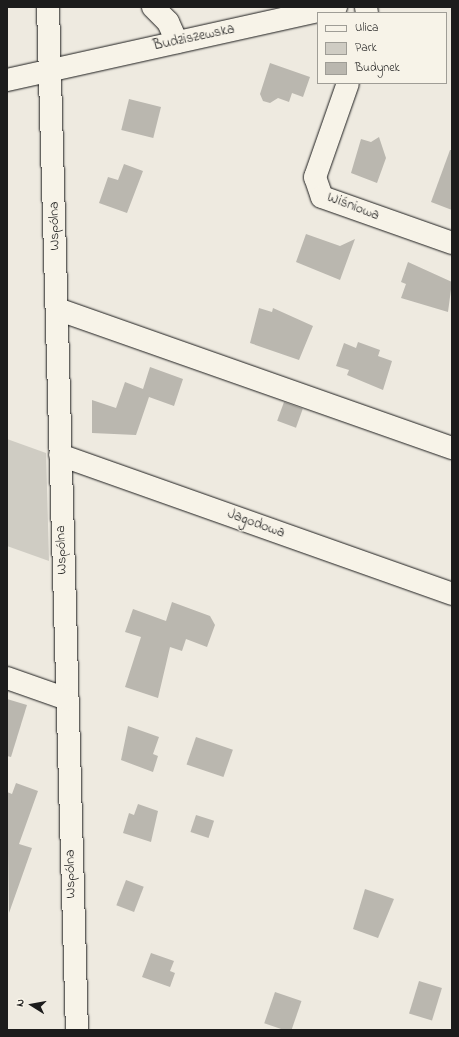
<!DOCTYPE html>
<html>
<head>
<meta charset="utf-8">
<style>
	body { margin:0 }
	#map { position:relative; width:459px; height:1037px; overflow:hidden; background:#eeeae0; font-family:"Indie Flower",sans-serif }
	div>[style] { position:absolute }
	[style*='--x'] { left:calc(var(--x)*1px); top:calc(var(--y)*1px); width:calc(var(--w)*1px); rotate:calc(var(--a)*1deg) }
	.green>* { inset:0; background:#cfccc3 }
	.building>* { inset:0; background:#bab7af; transform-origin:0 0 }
	.roads { filter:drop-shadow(0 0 1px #1c1c1c) drop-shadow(0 0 1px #1c1c1c) }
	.minor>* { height:22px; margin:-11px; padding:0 11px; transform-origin:11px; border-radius:11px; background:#f7f3e8 }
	span { translate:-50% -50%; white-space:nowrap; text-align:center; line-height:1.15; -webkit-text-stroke:3px #f7f3e8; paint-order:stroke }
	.street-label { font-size:14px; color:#1c1c1c }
	.frame { position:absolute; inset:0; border:8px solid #1c1c1c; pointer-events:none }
	.legend { position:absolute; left:317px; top:12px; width:130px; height:72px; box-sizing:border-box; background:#f7f3e8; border:1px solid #9f9d96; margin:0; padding:5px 7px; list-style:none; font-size:12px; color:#1c1c1c }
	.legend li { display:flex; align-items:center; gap:8px; height:20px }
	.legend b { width:20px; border:1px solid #9f9d96 }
	.north { position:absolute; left:12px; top:985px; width:40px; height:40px; -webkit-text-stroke:3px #f7f3e8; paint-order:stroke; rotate:281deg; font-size:11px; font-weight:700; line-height:16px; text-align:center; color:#1c1c1c }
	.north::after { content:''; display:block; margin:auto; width:14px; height:18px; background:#1c1c1c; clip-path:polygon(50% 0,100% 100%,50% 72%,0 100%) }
</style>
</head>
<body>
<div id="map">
	<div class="green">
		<div style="clip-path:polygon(7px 439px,46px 453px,49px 561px,7px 546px)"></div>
	</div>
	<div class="building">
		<div style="clip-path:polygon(270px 63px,310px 77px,303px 97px,292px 93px,289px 102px,278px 98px,270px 103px,263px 101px,260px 94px)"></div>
		<div style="left:129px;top:99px;width:33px;height:32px;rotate:14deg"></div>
		<div style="clip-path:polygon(379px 137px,386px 158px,377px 183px,351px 173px,361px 139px,371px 142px)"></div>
		<div style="clip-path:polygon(450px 150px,452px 150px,452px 210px,431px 202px)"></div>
		<div style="clip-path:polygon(124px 164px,143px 171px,127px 213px,99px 203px,108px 177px,118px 180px)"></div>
		<div style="clip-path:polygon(306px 234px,340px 246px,355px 239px,340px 280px,296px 262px)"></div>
		<div style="clip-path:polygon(408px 262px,452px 282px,448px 312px,401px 298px,406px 284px,401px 282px)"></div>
		<div style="clip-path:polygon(259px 308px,272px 312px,273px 308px,313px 326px,299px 360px,250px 343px)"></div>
		<div style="clip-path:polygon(358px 342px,380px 350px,378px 356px,392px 361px,383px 390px,347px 375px,349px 370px,336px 366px,344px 343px,356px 348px)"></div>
		<div style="clip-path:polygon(150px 367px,183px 379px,174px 406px,149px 397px,136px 435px,92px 433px,92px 400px,116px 408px,125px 382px,143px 389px)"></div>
		<div style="left:284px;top:402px;width:20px;height:20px;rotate:20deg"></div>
		<div style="clip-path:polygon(172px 602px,210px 616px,215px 625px,207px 647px,186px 639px,182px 651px,170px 647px,158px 698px,125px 687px,141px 637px,125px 632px,133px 609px,166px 621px)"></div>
		<div style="clip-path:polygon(7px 699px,27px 705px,11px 757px,7px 756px)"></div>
		<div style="clip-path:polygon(128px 726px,159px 737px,153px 754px,158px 756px,153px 772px,121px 760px)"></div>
		<div style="left:196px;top:737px;width:39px;height:29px;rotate:19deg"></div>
		<div style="clip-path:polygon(16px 783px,38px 791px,19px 844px,32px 848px,9px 913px,7px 792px,12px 794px)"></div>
		<div style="clip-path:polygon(138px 804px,158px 811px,151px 842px,123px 833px,129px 813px,134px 815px)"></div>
		<div style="left:196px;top:815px;width:19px;height:18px;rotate:18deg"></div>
		<div style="left:126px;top:880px;width:19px;height:27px;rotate:21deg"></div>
		<div style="clip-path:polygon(365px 889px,394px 899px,378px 938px,353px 929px)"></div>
		<div style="clip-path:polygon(151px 953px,174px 961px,170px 971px,175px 973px,170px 987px,142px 977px)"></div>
		<div style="left:419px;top:981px;width:24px;height:34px;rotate:17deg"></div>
		<div style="left:275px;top:992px;width:28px;height:33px;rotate:19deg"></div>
	</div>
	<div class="roads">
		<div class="minor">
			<div style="--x:48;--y:7;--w:1023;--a:88.38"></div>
			<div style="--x:153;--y:7;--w:21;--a:45"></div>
			<div style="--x:168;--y:22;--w:22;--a:66"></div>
			<div style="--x:366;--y:7;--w:6;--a:81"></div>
			<div style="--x:7;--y:80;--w:337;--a:-12.5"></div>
			<div style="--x:348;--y:83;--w:100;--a:109.3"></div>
			<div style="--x:315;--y:177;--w:21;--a:71"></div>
			<div style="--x:322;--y:197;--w:138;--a:19.5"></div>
			<div style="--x:57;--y:309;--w:419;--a:19.4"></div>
			<div style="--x:60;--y:455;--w:416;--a:19.5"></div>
			<div style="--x:7;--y:678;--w:64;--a:19.3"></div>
		</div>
	</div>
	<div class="street-label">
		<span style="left:194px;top:38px;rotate:-12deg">Budziszewska</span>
		<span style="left:353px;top:207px;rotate:21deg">Wiśniowa</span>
		<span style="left:55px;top:226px;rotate:-91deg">Wspólna</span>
		<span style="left:256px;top:524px;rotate:20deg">Jagodowa</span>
		<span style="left:62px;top:550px;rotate:-92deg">Wspólna</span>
		<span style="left:71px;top:874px;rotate:-91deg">Wspólna</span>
	</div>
	<div class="frame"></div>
	<ul class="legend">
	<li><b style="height:5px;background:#f7f3e8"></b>Ulica</li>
	<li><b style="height:11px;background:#cfccc3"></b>Park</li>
	<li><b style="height:11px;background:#bab7af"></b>Budynek</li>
	</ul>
	<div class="north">N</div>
</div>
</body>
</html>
